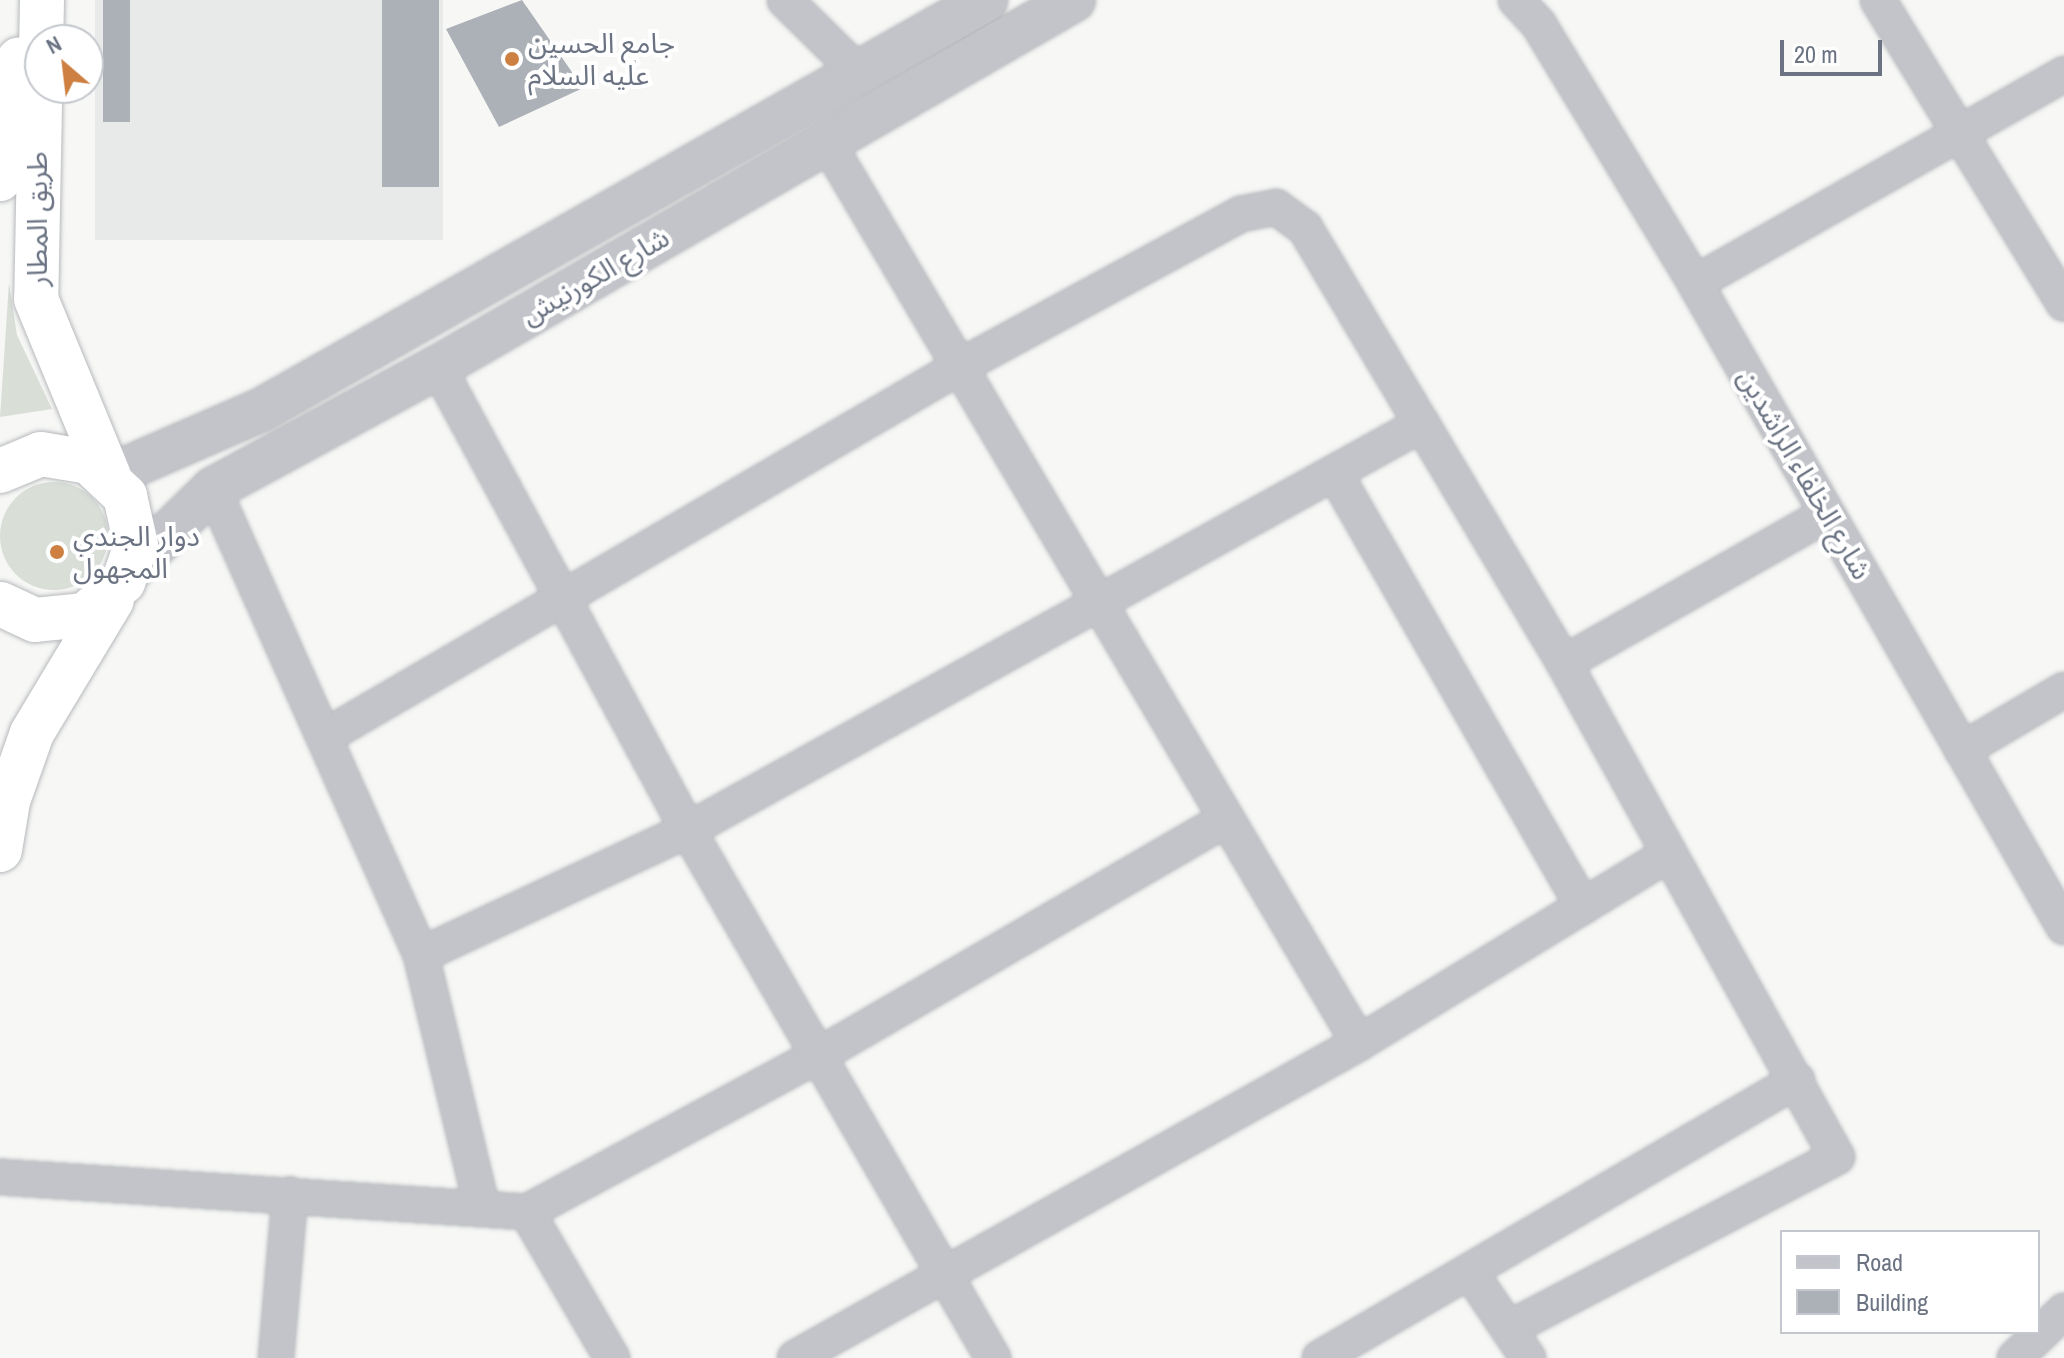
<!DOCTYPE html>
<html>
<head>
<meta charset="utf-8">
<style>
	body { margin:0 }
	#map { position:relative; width:2064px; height:1358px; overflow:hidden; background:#f7f8f6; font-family:"Archivo Narrow","Noto Sans Arabic",sans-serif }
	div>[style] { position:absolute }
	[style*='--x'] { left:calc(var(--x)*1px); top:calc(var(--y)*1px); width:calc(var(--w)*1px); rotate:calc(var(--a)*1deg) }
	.built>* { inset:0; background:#e8e9e9; transform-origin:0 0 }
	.green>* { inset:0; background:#d9ded7 }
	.round { border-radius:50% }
	.building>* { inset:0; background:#acb0b7; transform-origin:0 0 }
	.roads { filter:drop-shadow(0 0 2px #b7b9bd) drop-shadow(0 0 2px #b7b9bd) }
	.minor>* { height:34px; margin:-17px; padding:0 17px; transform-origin:17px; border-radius:17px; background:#c2c4c9 }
	.tertiary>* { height:42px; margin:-21px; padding:0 21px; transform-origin:21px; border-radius:21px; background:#c2c4c9 }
	.trunk>* { height:44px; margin:-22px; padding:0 22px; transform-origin:22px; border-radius:22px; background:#fff }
	.dots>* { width:22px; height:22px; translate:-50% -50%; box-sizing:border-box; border:4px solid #fff; border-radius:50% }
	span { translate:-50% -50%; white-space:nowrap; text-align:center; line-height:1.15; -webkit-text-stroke:8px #fff; paint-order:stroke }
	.poi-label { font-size:28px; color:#6b7383 }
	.left { translate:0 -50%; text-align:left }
	.street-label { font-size:28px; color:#6b7383 }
	.legend { position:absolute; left:1780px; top:1230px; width:260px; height:104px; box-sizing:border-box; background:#fff; border:2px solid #c4c7cd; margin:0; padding:10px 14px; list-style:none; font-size:24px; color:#6b7383 }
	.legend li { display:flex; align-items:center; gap:16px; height:40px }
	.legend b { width:40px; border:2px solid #c4c7cd }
	.north { position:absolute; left:24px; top:24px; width:80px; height:80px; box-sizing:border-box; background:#fff; border:2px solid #c4c7cd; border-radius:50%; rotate:332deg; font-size:22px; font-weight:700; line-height:32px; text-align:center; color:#6b7383 }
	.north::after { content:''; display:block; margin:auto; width:28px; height:36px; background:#cd8041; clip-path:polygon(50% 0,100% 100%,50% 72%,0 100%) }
	.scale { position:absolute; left:1780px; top:40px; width:102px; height:36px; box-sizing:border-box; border:4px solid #6b7383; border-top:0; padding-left:10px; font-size:24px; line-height:28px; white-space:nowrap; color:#6b7383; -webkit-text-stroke:6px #fff; paint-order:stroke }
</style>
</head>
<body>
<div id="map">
	<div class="built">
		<div style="left:95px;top:0;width:348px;height:240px"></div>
	</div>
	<div class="green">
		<div style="clip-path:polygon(9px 283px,17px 335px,52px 409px,0 417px)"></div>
		<div class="round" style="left:0;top:482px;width:108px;height:108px"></div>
	</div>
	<div class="building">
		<div style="left:103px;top:0;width:27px;height:122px"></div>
		<div style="left:382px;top:0;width:57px;height:187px"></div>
		<div style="clip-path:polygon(522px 0,583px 88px,499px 127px,446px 29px)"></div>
	</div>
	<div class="roads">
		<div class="minor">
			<div style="--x:785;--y:0;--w:104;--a:44.6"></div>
			<div style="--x:1516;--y:0;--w:34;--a:47"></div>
			<div style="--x:1539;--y:25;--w:301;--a:58.8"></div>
			<div style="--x:1695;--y:283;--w:742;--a:60.19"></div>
			<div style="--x:1878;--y:0;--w:356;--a:58.5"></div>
			<div style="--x:827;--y:142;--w:1046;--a:59.44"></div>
			<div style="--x:1695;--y:283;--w:424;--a:-29.5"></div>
			<div style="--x:438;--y:367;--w:526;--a:61.63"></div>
			<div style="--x:688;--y:830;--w:610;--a:59.99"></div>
			<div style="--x:1337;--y:477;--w:495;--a:60.2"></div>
			<div style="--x:213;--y:489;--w:510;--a:65.95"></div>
			<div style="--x:421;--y:955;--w:260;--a:76.4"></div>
			<div style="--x:1564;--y:663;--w:302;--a:-29.5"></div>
			<div style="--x:326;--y:736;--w:735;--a:-30.23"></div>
			<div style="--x:961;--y:366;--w:319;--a:-28.5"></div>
			<div style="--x:1241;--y:214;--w:36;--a:-11"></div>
			<div style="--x:1276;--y:207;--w:36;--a:36"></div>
			<div style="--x:1305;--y:228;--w:506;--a:59.23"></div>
			<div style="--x:1564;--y:663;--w:564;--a:61.07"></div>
			<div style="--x:1837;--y:1157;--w:371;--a:152.4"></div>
			<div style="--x:1962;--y:750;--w:118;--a:-30.5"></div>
			<div style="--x:421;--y:955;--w:295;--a:-25.1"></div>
			<div style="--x:688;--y:830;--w:839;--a:-28.95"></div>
			<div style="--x:0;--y:1177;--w:528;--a:3.8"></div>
			<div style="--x:527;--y:1212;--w:334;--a:-28.3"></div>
			<div style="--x:821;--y:1054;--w:469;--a:-30.1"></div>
			<div style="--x:527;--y:1212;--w:169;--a:59.8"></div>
			<div style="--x:1470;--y:1272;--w:104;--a:56"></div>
			<div style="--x:276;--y:1358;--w:164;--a:-85.1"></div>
			<div style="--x:795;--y:1358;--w:646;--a:-29.18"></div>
			<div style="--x:1359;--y:1043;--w:363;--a:-31.4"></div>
			<div style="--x:1320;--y:1358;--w:552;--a:-30.23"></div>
			<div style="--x:2015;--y:1358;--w:68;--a:-43.8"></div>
		</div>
		<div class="tertiary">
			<div style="--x:109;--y:476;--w:166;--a:-23.5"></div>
			<div style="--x:261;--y:410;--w:833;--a:-29.49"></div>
			<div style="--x:130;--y:570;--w:116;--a:-44.3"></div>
			<div style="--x:213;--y:489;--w:256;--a:-28.5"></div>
			<div style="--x:438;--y:367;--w:734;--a:-29.99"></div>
		</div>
		<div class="trunk">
			<div style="--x:42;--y:0;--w:299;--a:91.1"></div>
			<div style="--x:36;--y:299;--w:191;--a:67.6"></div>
			<div style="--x:0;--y:179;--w:100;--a:-83.7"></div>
			<div style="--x:11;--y:80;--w:22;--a:-69"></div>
			<div style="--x:0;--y:471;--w:44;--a:-22.5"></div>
			<div style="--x:41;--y:454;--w:49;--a:9.5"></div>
			<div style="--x:89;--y:462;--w:50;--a:43.4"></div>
			<div style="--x:125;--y:496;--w:50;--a:77.3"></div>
			<div style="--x:136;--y:545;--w:39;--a:109"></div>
			<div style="--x:123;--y:582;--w:50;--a:139"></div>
			<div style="--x:85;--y:615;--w:50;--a:174.3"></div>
			<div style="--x:35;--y:620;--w:38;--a:-155"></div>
			<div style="--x:0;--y:850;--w:50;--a:-80.7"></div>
			<div style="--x:8;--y:801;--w:72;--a:-70.6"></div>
			<div style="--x:32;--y:733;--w:155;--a:-59"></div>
		</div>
	</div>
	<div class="dots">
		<div style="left:512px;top:59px;background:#cd8041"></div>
		<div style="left:57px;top:552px;background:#cd8041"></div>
	</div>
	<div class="poi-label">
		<span class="left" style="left:528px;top:59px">جامع الحسين<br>عليه السلام</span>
		<span class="left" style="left:73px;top:552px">دوار الجندي<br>المجهول</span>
	</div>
	<div class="street-label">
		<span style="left:37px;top:219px;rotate:-90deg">طريق المطار</span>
		<span style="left:595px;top:276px;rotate:-30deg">شارع الكورنيش</span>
		<span style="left:1805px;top:474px;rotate:60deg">شارع الخلفاء الراشدين</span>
	</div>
	<ul class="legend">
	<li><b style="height:10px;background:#c2c4c9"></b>Road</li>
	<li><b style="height:22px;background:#acb0b7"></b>Building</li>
	</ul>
	<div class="north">N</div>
	<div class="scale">20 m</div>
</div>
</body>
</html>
